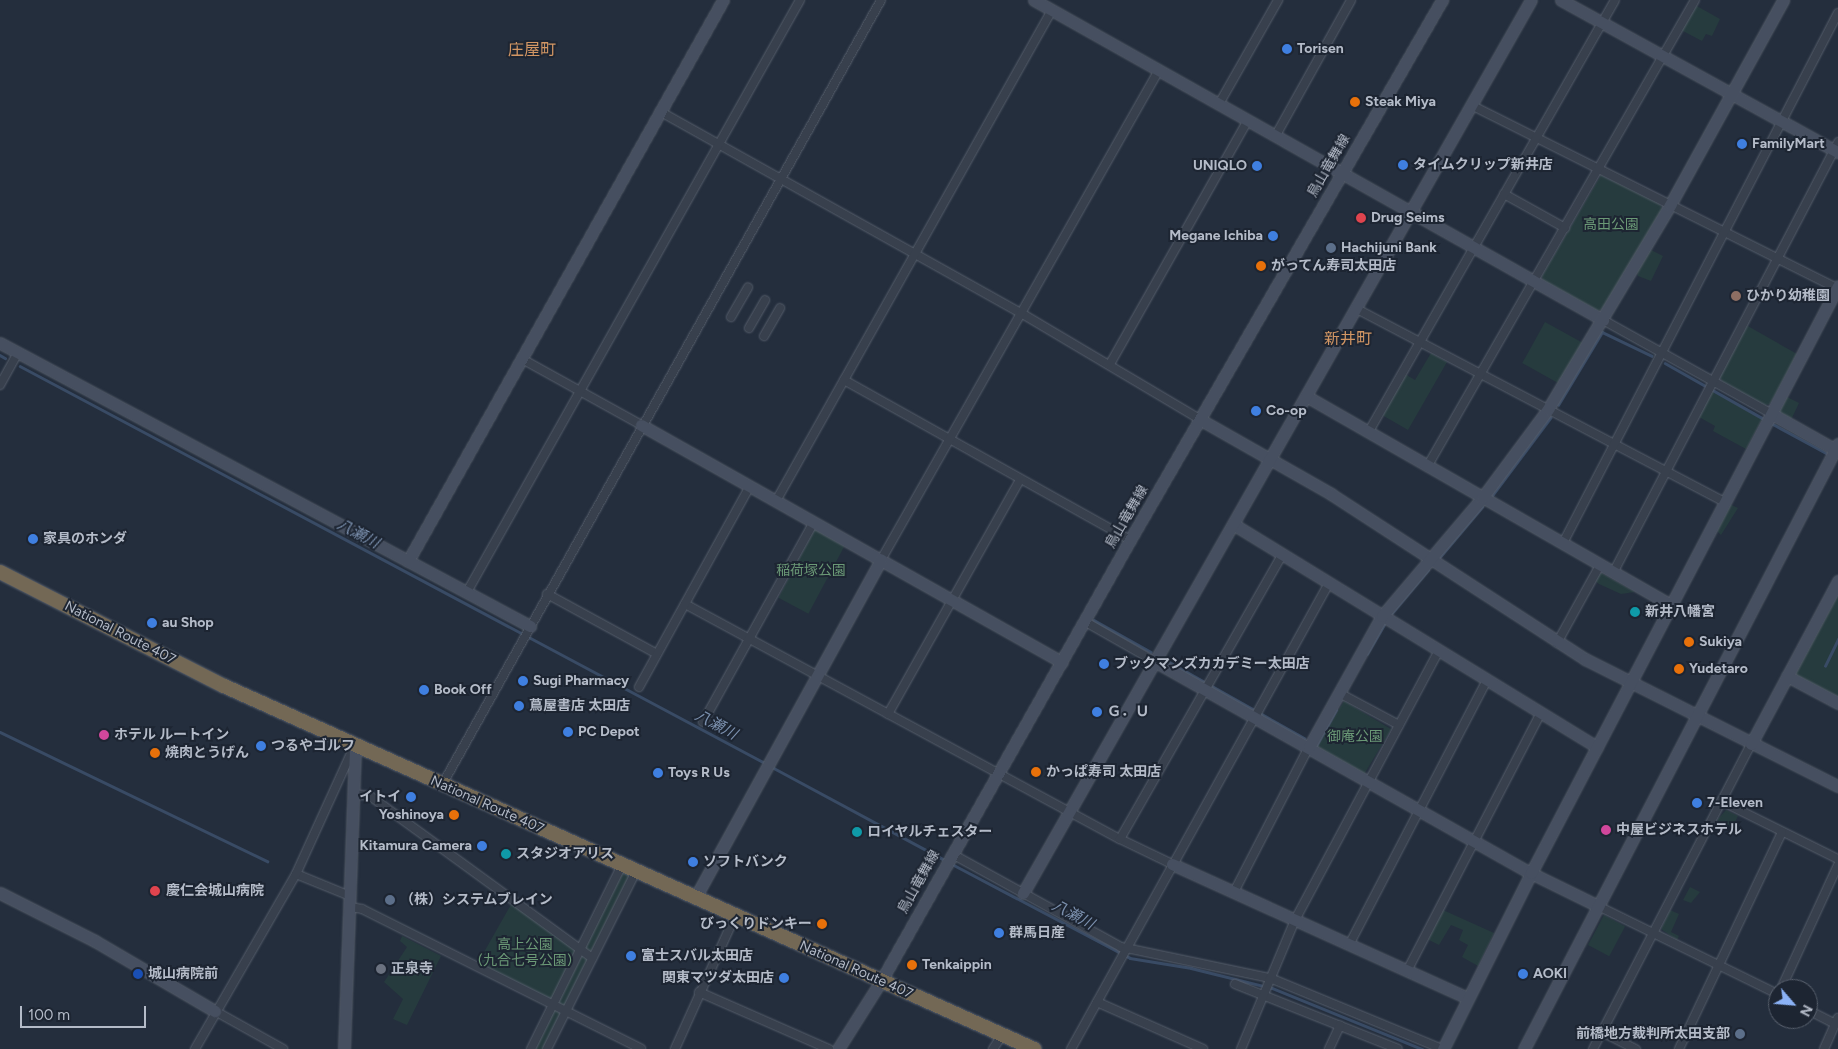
<!DOCTYPE html>
<html>
<head>
<meta charset="utf-8">
<style>
	body { margin:0 }
	#map { position:relative; width:1838px; height:1049px; overflow:hidden; background:#242e3d; font-family:Figtree,"Noto Sans JP",sans-serif }
	div>[style] { position:absolute }
	[style*='--x'] { left:calc(var(--x)*1px); top:calc(var(--y)*1px); width:calc(var(--w)*1px); rotate:calc(var(--a)*1deg) }
	.green>* { inset:0; background:#263b3e; transform-origin:0 0 }
	.stream>* { height:2.5px; margin:-1.25px; padding:0 1.25px; transform-origin:1.25px; border-radius:1.25px; background:#394b65 }
	.roads { filter:drop-shadow(0 0 1px #565e6b) drop-shadow(0 0 1px #565e6b) }
	.street>* { height:8px; margin:-4px; padding:0 4px; transform-origin:4px; border-radius:4px; background:#38404d }
	.secondary>* { height:11px; margin:-5.5px; padding:0 5.5px; transform-origin:5.5px; border-radius:5.5px; background:#464f60 }
	.highway>* { height:14px; margin:-7px; padding:0 7px; transform-origin:7px; border-radius:7px; background:#736855 }
	.dots>* { width:14px; height:14px; translate:-50% -50%; box-sizing:border-box; border:2px solid #1d2532; border-radius:50% }
	span { translate:-50% -50%; white-space:nowrap; text-align:center; line-height:1.15; -webkit-text-stroke:4px #1d2532; paint-order:stroke }
	.poi-label { font-size:14px; color:#b4bbc8; font-weight:700 }
	.left { translate:0 -50%; text-align:left }
	.right { translate:-100% -50%; text-align:right }
	.street-label { font-size:14px; color:#b4bbc8 }
	.park-label { font-size:14px; color:#6b9976 }
	.water-label { font-size:15px; color:#7c91af; font-style:italic }
	.quarter-label { font-size:16px; color:#d29664 }
	.north { position:absolute; left:1768px; top:979px; width:50px; height:50px; box-sizing:border-box; background:#1d2532; border:1px solid #59616e; border-radius:50%; rotate:117deg; font-size:14px; font-weight:700; line-height:20px; text-align:center; color:#b4bbc8 }
	.north::after { content:''; display:block; margin:auto; width:18px; height:22px; background:#8bb2f6; clip-path:polygon(50% 0,100% 100%,50% 72%,0 100%) }
	.scale { position:absolute; left:20px; top:1006px; width:126px; height:22px; box-sizing:border-box; border:2px solid #b4bbc8; border-top:0; padding-left:6px; font-size:15px; line-height:18px; white-space:nowrap; color:#b4bbc8; -webkit-text-stroke:4px #1d2532; paint-order:stroke }
</style>
</head>
<body>
<div id="map">
	<div class="green">
		<div style="clip-path:polygon(1695px 5px,1720px 19px,1712px 36px,1706px 34px,1702px 41px,1681px 30px)"></div>
		<div style="clip-path:polygon(1601px 175px,1660px 204px,1662px 209px,1604px 309px,1598px 311px,1543px 281px,1542px 276px)"></div>
		<div style="clip-path:polygon(1649px 249px,1663px 256px,1651px 281px,1638px 276px,1637px 271px)"></div>
		<div style="left:1545px;top:322px;width:43px;height:47px;rotate:29deg"></div>
		<div style="clip-path:polygon(1746px 325px,1797px 354px,1770px 404px,1765px 405px,1722px 381px,1719px 376px)"></div>
		<div style="clip-path:polygon(1431px 353px,1447px 362px,1408px 430px,1382px 415px,1405px 374px,1415px 380px)"></div>
		<div style="clip-path:polygon(1711px 391px,1762px 419px,1746px 449px,1713px 431px,1715px 426px,1699px 417px)"></div>
		<div style="clip-path:polygon(1785px 396px,1799px 403px,1791px 420px,1779px 414px,1778px 409px)"></div>
		<div style="clip-path:polygon(1729px 504px,1738px 508px,1721px 535px,1716px 530px)"></div>
		<div style="left:815px;top:529px;width:34px;height:78px;rotate:28deg"></div>
		<div style="clip-path:polygon(1601px 573px,1635px 592px,1621px 594px,1599px 584px,1594px 580px)"></div>
		<div style="clip-path:polygon(1838px 592px,1838px 698px,1795px 677px,1795px 673px)"></div>
		<div style="left:1344px;top:701px;width:55px;height:54px;rotate:31deg"></div>
		<div style="clip-path:polygon(1726px 810px,1738px 816px,1732px 828px,1717px 820px)"></div>
		<div style="clip-path:polygon(622px 865px,636px 871px,547px 1049px,530px 1049px,552px 1004px,475px 968px,513px 901px,580px 949px)"></div>
		<div style="clip-path:polygon(1690px 887px,1700px 892px,1691px 903px,1683px 900px)"></div>
		<div style="clip-path:polygon(1443px 910px,1494px 933px,1478px 966px,1462px 957px,1468px 945px,1459px 940px,1463px 930px,1451px 925px,1439px 945px,1427px 939px)"></div>
		<div style="clip-path:polygon(1670px 910px,1679px 914px,1671px 932px,1679px 936px,1677px 940px,1661px 929px)"></div>
		<div style="left:1604px;top:915px;width:24px;height:34px;rotate:28deg"></div>
		<div style="clip-path:polygon(402px 936px,441px 956px,407px 1025px,393px 1019px,403px 999px,384px 982px,407px 947px,400px 941px)"></div>
	</div>
	<div class="stream">
		<div style="--x:0;--y:355;--w:6;--a:31"></div>
		<div style="--x:1665;--y:363;--w:114;--a:29.5"></div>
		<div style="--x:20;--y:366;--w:844;--a:28.05"></div>
		<div style="--x:1558;--y:405;--w:85;--a:-58.9"></div>
		<div style="--x:1602;--y:332;--w:55;--a:25.6"></div>
		<div style="--x:1771;--y:423;--w:65;--a:28.5"></div>
		<div style="--x:1491;--y:497;--w:99;--a:-53.2"></div>
		<div style="--x:1438;--y:559;--w:68;--a:-49.8"></div>
		<div style="--x:1392;--y:613;--w:56;--a:-50.1"></div>
		<div style="--x:1094;--y:620;--w:65;--a:29.3"></div>
		<div style="--x:1367;--y:654;--w:34;--a:-60"></div>
		<div style="--x:1164;--y:659;--w:161;--a:29.4"></div>
		<div style="--x:1825;--y:666;--w:30;--a:-64"></div>
		<div style="--x:0;--y:732;--w:297;--a:25.8"></div>
		<div style="--x:1316;--y:746;--w:41;--a:-60.9"></div>
		<div style="--x:772;--y:767;--w:196;--a:28.3"></div>
		<div style="--x:952;--y:864;--w:201;--a:27.8"></div>
		<div style="--x:1130;--y:958;--w:62;--a:9.3"></div>
		<div style="--x:1191;--y:968;--w:83;--a:13.9"></div>
		<div style="--x:1272;--y:988;--w:162;--a:22.1"></div>
	</div>
	<div class="roads">
		<div class="street">
			<div style="--x:1219;--y:104;--w:120;--a:-60.4"></div>
			<div style="--x:1471;--y:105;--w:409;--a:26.6"></div>
			<div style="--x:661;--y:112;--w:412;--a:29.2"></div>
			<div style="--x:1021;--y:313;--w:209;--a:30.7"></div>
			<div style="--x:1276;--y:135;--w:154;--a:-60.9"></div>
			<div style="--x:1504;--y:194;--w:70;--a:29.1"></div>
			<div style="--x:1355;--y:308;--w:418;--a:27.7"></div>
			<div style="--x:731;--y:317;--w:34;--a:-60"></div>
			<div style="--x:1603;--y:320;--w:193;--a:29.1"></div>
			<div style="--x:749;--y:328;--w:32;--a:-60"></div>
			<div style="--x:764;--y:336;--w:32;--a:-60"></div>
			<div style="--x:522;--y:359;--w:136;--a:29"></div>
			<div style="--x:1110;--y:364;--w:280;--a:-60.5"></div>
			<div style="--x:844;--y:380;--w:328;--a:29.2"></div>
			<div style="--x:0;--y:385;--w:37;--a:-61"></div>
			<div style="--x:1368;--y:433;--w:498;--a:-60.3"></div>
			<div style="--x:1427;--y:467;--w:538;--a:-60.15"></div>
			<div style="--x:776;--y:501;--w:563;--a:-60.66"></div>
			<div style="--x:1563;--y:543;--w:597;--a:-62.58"></div>
			<div style="--x:881;--y:560;--w:563;--a:-60.43"></div>
			<div style="--x:1613;--y:573;--w:486;--a:-62.4"></div>
			<div style="--x:467;--y:592;--w:679;--a:-60.64"></div>
			<div style="--x:547;--y:594;--w:125;--a:28.6"></div>
			<div style="--x:685;--y:604;--w:494;--a:28.4"></div>
			<div style="--x:1120;--y:839;--w:58;--a:25.7"></div>
			<div style="--x:1084;--y:621;--w:81;--a:29.7"></div>
			<div style="--x:1557;--y:643;--w:89;--a:-61.1"></div>
			<div style="--x:639;--y:687;--w:230;--a:-61.1"></div>
			<div style="--x:1339;--y:693;--w:68;--a:28.1"></div>
			<div style="--x:888;--y:714;--w:269;--a:-60.6"></div>
			<div style="--x:703;--y:722;--w:229;--a:-61"></div>
			<div style="--x:442;--y:785;--w:899;--a:-60.78"></div>
			<div style="--x:354;--y:794;--w:16;--a:7"></div>
			<div style="--x:370;--y:796;--w:275;--a:36.1"></div>
			<div style="--x:1721;--y:801;--w:131;--a:26.4"></div>
			<div style="--x:1120;--y:839;--w:327;--a:-60.3"></div>
			<div style="--x:952;--y:854;--w:193;--a:28.8"></div>
			<div style="--x:1121;--y:947;--w:152;--a:11.8"></div>
			<div style="--x:1270;--y:978;--w:186;--a:22.4"></div>
			<div style="--x:296;--y:874;--w:58;--a:22.2"></div>
			<div style="--x:1234;--y:892;--w:163;--a:-62.7"></div>
			<div style="--x:1598;--y:906;--w:200;--a:26.1"></div>
			<div style="--x:350;--y:907;--w:12;--a:9"></div>
			<div style="--x:362;--y:909;--w:312;--a:26.6"></div>
			<div style="--x:1349;--y:945;--w:299;--a:-62.5"></div>
			<div style="--x:1407;--y:971;--w:291;--a:-62.6"></div>
			<div style="--x:1235;--y:984;--w:175;--a:21.7"></div>
			<div style="--x:1781;--y:989;--w:136;--a:-65.3"></div>
			<div style="--x:699;--y:992;--w:142;--a:23.7"></div>
			<div style="--x:1097;--y:1002;--w:116;--a:23.9"></div>
			<div style="--x:1808;--y:1010;--w:30;--a:27"></div>
			<div style="--x:215;--y:1011;--w:78;--a:29.2"></div>
			<div style="--x:1602;--y:1032;--w:38;--a:27"></div>
			<div style="--x:195;--y:1049;--w:202;--a:-60"></div>
			<div style="--x:296;--y:874;--w:140;--a:-65.5"></div>
			<div style="--x:531;--y:1049;--w:205;--a:-63.7"></div>
			<div style="--x:547;--y:1049;--w:199;--a:-63.4"></div>
			<div style="--x:675;--y:1049;--w:146;--a:-65.7"></div>
			<div style="--x:993;--y:1049;--w:17;--a:-57"></div>
			<div style="--x:1071;--y:1049;--w:533;--a:-61.03"></div>
			<div style="--x:1241;--y:1049;--w:140;--a:-67.3"></div>
			<div style="--x:1295;--y:920;--w:306;--a:-61.9"></div>
			<div style="--x:1329;--y:1049;--w:26;--a:-65"></div>
			<div style="--x:1593;--y:1049;--w:343;--a:-62.6"></div>
			<div style="--x:1679;--y:1049;--w:240;--a:-64.6"></div>
			<div style="--x:1824;--y:1049;--w:34;--a:-66"></div>
		</div>
		<div class="secondary">
			<div style="--x:1034;--y:0;--w:653;--a:29.35"></div>
			<div style="--x:1561;--y:0;--w:316;--a:28.8"></div>
			<div style="--x:0;--y:343;--w:601;--a:28.1"></div>
			<div style="--x:1306;--y:396;--w:422;--a:29.8"></div>
			<div style="--x:1772;--y:414;--w:76;--a:29.3"></div>
			<div style="--x:1201;--y:420;--w:150;--a:29.6"></div>
			<div style="--x:1331;--y:494;--w:303;--a:33"></div>
			<div style="--x:1585;--y:659;--w:283;--a:26.7"></div>
			<div style="--x:641;--y:425;--w:483;--a:29.4"></div>
			<div style="--x:1233;--y:524;--w:427;--a:31.5"></div>
			<div style="--x:408;--y:561;--w:643;--a:-60.69"></div>
			<div style="--x:1154;--y:661;--w:433;--a:29.4"></div>
			<div style="--x:1531;--y:873;--w:75;--a:26.2"></div>
			<div style="--x:1787;--y:676;--w:58;--a:27.9"></div>
			<div style="--x:1751;--y:744;--w:185;--a:-61.9"></div>
			<div style="--x:1309;--y:747;--w:150;--a:-60.9"></div>
			<div style="--x:1382;--y:616;--w:155;--a:-49.7"></div>
			<div style="--x:1482;--y:498;--w:111;--a:-53.4"></div>
			<div style="--x:1548;--y:409;--w:238;--a:-59.1"></div>
			<div style="--x:1670;--y:205;--w:234;--a:-61.1"></div>
			<div style="--x:1172;--y:864;--w:324;--a:24.4"></div>
			<div style="--x:0;--y:893;--w:106;--a:26.8"></div>
			<div style="--x:95;--y:941;--w:139;--a:30.3"></div>
			<div style="--x:1023;--y:893;--w:1027;--a:-60.37"></div>
			<div style="--x:695;--y:898;--w:386;--a:-61.2"></div>
			<div style="--x:344;--y:1049;--w:303;--a:-87.9"></div>
			<div style="--x:838;--y:1049;--w:80;--a:-57.7"></div>
			<div style="--x:881;--y:981;--w:506;--a:-60.55"></div>
			<div style="--x:1130;--y:540;--w:624;--a:-59.98"></div>
			<div style="--x:1443;--y:1049;--w:197;--a:-63.4"></div>
			<div style="--x:1531;--y:873;--w:662;--a:-62.39"></div>
			<div style="--x:1524;--y:1049;--w:682;--a:-62.57"></div>
		</div>
		<div class="highway">
			<div style="--x:0;--y:572;--w:251;--a:27"></div>
			<div style="--x:224;--y:686;--w:888;--a:24.14"></div>
		</div>
	</div>
	<div class="dots">
		<div style="left:1287px;top:49px;background:#3f7fe0"></div>
		<div style="left:1355px;top:102px;background:#e8710a"></div>
		<div style="left:1742px;top:144px;background:#3f7fe0"></div>
		<div style="left:1403px;top:165px;background:#3f7fe0"></div>
		<div style="left:1257px;top:166px;background:#3f7fe0"></div>
		<div style="left:1361px;top:218px;background:#e0444e"></div>
		<div style="left:1273px;top:236px;background:#3f7fe0"></div>
		<div style="left:1331px;top:248px;background:#5c6f8a"></div>
		<div style="left:1261px;top:266px;background:#e8710a"></div>
		<div style="left:1736px;top:296px;background:#8d6e63"></div>
		<div style="left:1256px;top:411px;background:#3f7fe0"></div>
		<div style="left:33px;top:539px;background:#3f7fe0"></div>
		<div style="left:1635px;top:612px;background:#0f9aa8"></div>
		<div style="left:152px;top:623px;background:#3f7fe0"></div>
		<div style="left:1689px;top:642px;background:#e8710a"></div>
		<div style="left:1104px;top:664px;background:#3f7fe0"></div>
		<div style="left:1679px;top:669px;background:#e8710a"></div>
		<div style="left:523px;top:681px;background:#3f7fe0"></div>
		<div style="left:424px;top:690px;background:#3f7fe0"></div>
		<div style="left:519px;top:706px;background:#3f7fe0"></div>
		<div style="left:1097px;top:712px;background:#3f7fe0"></div>
		<div style="left:568px;top:732px;background:#3f7fe0"></div>
		<div style="left:104px;top:735px;background:#d1479c"></div>
		<div style="left:261px;top:746px;background:#3f7fe0"></div>
		<div style="left:155px;top:753px;background:#e8710a"></div>
		<div style="left:1036px;top:772px;background:#e8710a"></div>
		<div style="left:658px;top:773px;background:#3f7fe0"></div>
		<div style="left:411px;top:797px;background:#3f7fe0"></div>
		<div style="left:1697px;top:803px;background:#3f7fe0"></div>
		<div style="left:454px;top:815px;background:#e8710a"></div>
		<div style="left:1606px;top:830px;background:#d1479c"></div>
		<div style="left:857px;top:832px;background:#0f9aa8"></div>
		<div style="left:482px;top:846px;background:#3f7fe0"></div>
		<div style="left:506px;top:854px;background:#0f9aa8"></div>
		<div style="left:693px;top:862px;background:#3f7fe0"></div>
		<div style="left:155px;top:891px;background:#e0444e"></div>
		<div style="left:390px;top:900px;background:#5c6f8a"></div>
		<div style="left:822px;top:924px;background:#e8710a"></div>
		<div style="left:999px;top:933px;background:#3f7fe0"></div>
		<div style="left:631px;top:956px;background:#3f7fe0"></div>
		<div style="left:912px;top:965px;background:#e8710a"></div>
		<div style="left:381px;top:969px;background:#6b7280"></div>
		<div style="left:138px;top:974px;background:#1a4fb4"></div>
		<div style="left:1523px;top:974px;background:#3f7fe0"></div>
		<div style="left:784px;top:978px;background:#3f7fe0"></div>
		<div style="left:1740px;top:1034px;background:#5c6f8a"></div>
	</div>
	<div class="poi-label">
		<span class="left" style="left:1297px;top:49px">Torisen</span>
		<span class="left" style="left:1365px;top:102px">Steak Miya</span>
		<span class="left" style="left:1752px;top:144px">FamilyMart</span>
		<span class="left" style="left:1413px;top:165px">タイムクリップ新井店</span>
		<span class="right" style="left:1247px;top:166px">UNIQLO</span>
		<span class="left" style="left:1371px;top:218px">Drug Seims</span>
		<span class="right" style="left:1263px;top:236px">Megane Ichiba</span>
		<span class="left" style="left:1341px;top:248px">Hachijuni Bank</span>
		<span class="left" style="left:1271px;top:266px">がってん寿司太田店</span>
		<span class="left" style="left:1746px;top:296px">ひかり幼稚園</span>
		<span class="left" style="left:1266px;top:411px">Co-op</span>
		<span class="left" style="left:43px;top:539px">家具のホンダ</span>
		<span class="left" style="left:1645px;top:612px">新井八幡宮</span>
		<span class="left" style="left:162px;top:623px">au Shop</span>
		<span class="left" style="left:1699px;top:642px">Sukiya</span>
		<span class="left" style="left:1114px;top:664px">ブックマンズカカデミー太田店</span>
		<span class="left" style="left:1689px;top:669px">Yudetaro</span>
		<span class="left" style="left:533px;top:681px">Sugi Pharmacy</span>
		<span class="left" style="left:434px;top:690px">Book Off</span>
		<span class="left" style="left:529px;top:706px">蔦屋書店 太田店</span>
		<span class="left" style="left:1107px;top:712px">Ｇ．Ｕ</span>
		<span class="left" style="left:578px;top:732px">PC Depot</span>
		<span class="left" style="left:114px;top:735px">ホテル ルートイン</span>
		<span class="left" style="left:271px;top:746px">つるやゴルフ</span>
		<span class="left" style="left:165px;top:753px">焼肉とうげん</span>
		<span class="left" style="left:1046px;top:772px">かっぱ寿司 太田店</span>
		<span class="left" style="left:668px;top:773px">Toys R Us</span>
		<span class="right" style="left:401px;top:797px">イトイ</span>
		<span class="left" style="left:1707px;top:803px">7-Eleven</span>
		<span class="right" style="left:444px;top:815px">Yoshinoya</span>
		<span class="left" style="left:1616px;top:830px">中屋ビジネスホテル</span>
		<span class="left" style="left:867px;top:832px">ロイヤルチェスター</span>
		<span class="right" style="left:472px;top:846px">Kitamura Camera</span>
		<span class="left" style="left:516px;top:854px">スタジオアリス</span>
		<span class="left" style="left:703px;top:862px">ソフトバンク</span>
		<span class="left" style="left:166px;top:891px">慶仁会城山病院</span>
		<span class="left" style="left:400px;top:900px">（株）システムブレイン</span>
		<span class="right" style="left:812px;top:924px">びっくりドンキー</span>
		<span class="left" style="left:1009px;top:933px">群馬日産</span>
		<span class="left" style="left:641px;top:956px">富士スバル太田店</span>
		<span class="left" style="left:922px;top:965px">Tenkaippin</span>
		<span class="left" style="left:391px;top:969px">正泉寺</span>
		<span class="left" style="left:148px;top:974px">城山病院前</span>
		<span class="left" style="left:1533px;top:974px">AOKI</span>
		<span class="right" style="left:774px;top:978px">関東マツダ太田店</span>
		<span class="right" style="left:1730px;top:1034px">前橋地方裁判所太田支部</span>
	</div>
	<div class="street-label">
		<span style="left:1329px;top:166px;rotate:-60deg">鳥山竜舞線</span>
		<span style="left:1127px;top:517px;rotate:-60deg">鳥山竜舞線</span>
		<span style="left:120px;top:633px;rotate:27deg">National Route 407</span>
		<span style="left:487px;top:805px;rotate:24deg">National Route 407</span>
		<span style="left:919px;top:882px;rotate:-61deg">鳥山竜舞線</span>
		<span style="left:856px;top:970px;rotate:24deg">National Route 407</span>
	</div>
	<div class="park-label">
		<span style="left:1611px;top:225px">高田公園</span>
		<span style="left:811px;top:571px">稲荷塚公園</span>
		<span style="left:1355px;top:737px">御庵公園</span>
		<span style="left:525px;top:953px">高上公園<br>(九合七号公園)</span>
	</div>
	<div class="water-label">
		<span style="left:358px;top:534px;rotate:28deg">八瀬川</span>
		<span style="left:716px;top:725px;rotate:28deg">八瀬川</span>
		<span style="left:1073px;top:915px;rotate:28deg">八瀬川</span>
	</div>
	<div class="quarter-label">
		<span style="left:532px;top:50px">庄屋町</span>
		<span style="left:1348px;top:339px">新井町</span>
	</div>
	<div class="north">N</div>
	<div class="scale">100 m</div>
</div>
</body>
</html>
